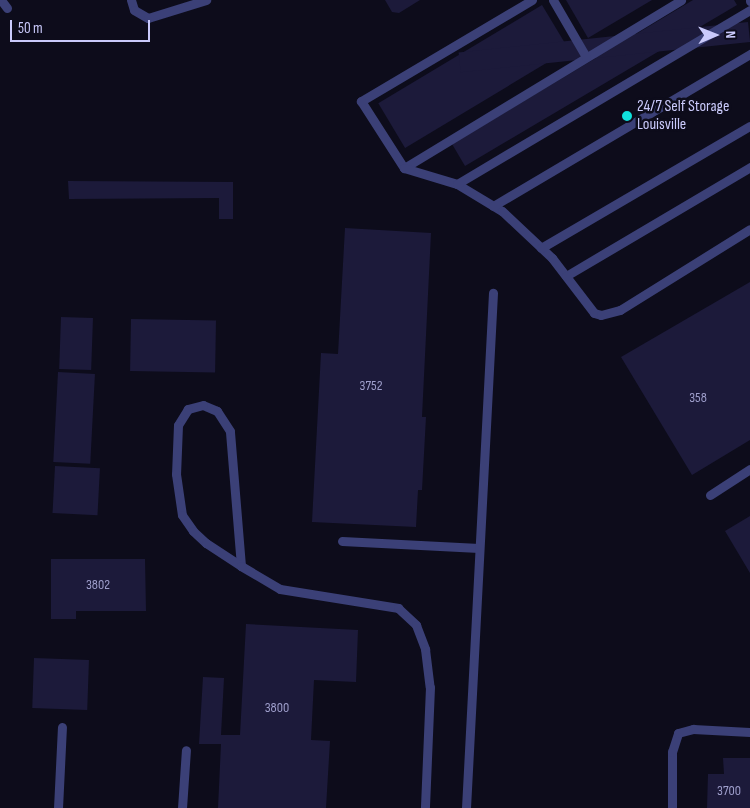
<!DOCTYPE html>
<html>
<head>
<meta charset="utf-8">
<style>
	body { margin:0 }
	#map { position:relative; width:750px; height:808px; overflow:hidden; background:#0d0c1b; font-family:"Sofia Sans Condensed",sans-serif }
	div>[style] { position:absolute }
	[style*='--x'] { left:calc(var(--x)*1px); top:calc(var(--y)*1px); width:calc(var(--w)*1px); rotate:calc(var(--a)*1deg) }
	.building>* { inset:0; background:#1c1a3a; transform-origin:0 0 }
	.lane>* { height:9px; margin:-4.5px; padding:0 4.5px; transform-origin:4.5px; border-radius:4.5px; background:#3b4077 }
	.dots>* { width:14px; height:14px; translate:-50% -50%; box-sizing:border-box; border:2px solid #0d0c1b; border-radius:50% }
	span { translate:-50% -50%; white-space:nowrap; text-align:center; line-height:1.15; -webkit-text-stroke:5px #0d0c1b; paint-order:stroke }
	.number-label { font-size:14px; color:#9e9ecb }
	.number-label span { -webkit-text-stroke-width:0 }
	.poi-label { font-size:16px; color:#cacafb }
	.left { translate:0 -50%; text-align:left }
	.north { position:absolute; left:690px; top:10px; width:50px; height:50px; -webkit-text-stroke:4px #0d0c1b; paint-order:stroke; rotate:89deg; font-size:14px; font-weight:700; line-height:20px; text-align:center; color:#cacafb }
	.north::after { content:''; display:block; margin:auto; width:18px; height:22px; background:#cacafb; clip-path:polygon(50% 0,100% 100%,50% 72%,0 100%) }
	.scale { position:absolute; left:10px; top:20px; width:140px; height:22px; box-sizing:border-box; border:2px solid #cacafb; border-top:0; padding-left:6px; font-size:15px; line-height:18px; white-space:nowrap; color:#cacafb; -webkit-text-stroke:4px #0d0c1b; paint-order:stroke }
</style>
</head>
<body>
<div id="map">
	<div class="building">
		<div style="clip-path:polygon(385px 0,420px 0,399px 13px,392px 12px)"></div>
		<div style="clip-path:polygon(566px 0,652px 0,588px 38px)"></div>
		<div style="clip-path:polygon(693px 0,734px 0,737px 5px,465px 166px,452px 144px)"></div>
		<div style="left:542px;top:5px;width:52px;height:191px;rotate:59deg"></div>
		<div style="left:748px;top:22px;width:20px;height:291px;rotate:84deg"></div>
		<div style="clip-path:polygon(68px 181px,233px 182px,233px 219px,219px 219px,219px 198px,69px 199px)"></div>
		<div style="clip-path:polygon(345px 228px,431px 233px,422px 417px,426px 417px,422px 490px,418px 490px,416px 527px,312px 522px,321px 353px,338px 354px)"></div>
		<div style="clip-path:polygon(750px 282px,750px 440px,692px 475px,621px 357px)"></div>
		<div style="left:61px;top:317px;width:32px;height:52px;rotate:2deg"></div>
		<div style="left:131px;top:319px;width:85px;height:52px;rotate:1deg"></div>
		<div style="left:58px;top:372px;width:37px;height:90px;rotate:3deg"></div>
		<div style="left:55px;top:466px;width:45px;height:47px;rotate:3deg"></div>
		<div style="clip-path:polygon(750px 516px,750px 573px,725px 531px)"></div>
		<div style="clip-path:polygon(51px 559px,145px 559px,146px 611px,76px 611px,76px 619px,51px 619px)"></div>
		<div style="clip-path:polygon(246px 624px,358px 630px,356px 682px,314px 680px,311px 740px,330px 741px,326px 808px,218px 808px,221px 744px,199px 744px,203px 677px,224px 678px,221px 735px,240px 735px)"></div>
		<div style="left:34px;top:658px;width:55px;height:50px;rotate:2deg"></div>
		<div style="clip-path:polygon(723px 758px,750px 758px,750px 808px,707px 808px,708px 774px,724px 774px)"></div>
	</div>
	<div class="lane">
		<div style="--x:1;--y:0;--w:10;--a:53"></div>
		<div style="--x:131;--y:0;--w:10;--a:73"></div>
		<div style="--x:134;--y:10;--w:16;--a:30"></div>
		<div style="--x:148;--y:18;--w:61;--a:-17.2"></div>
		<div style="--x:532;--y:0;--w:199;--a:149.4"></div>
		<div style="--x:361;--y:101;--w:80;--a:57.3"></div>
		<div style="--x:404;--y:168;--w:324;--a:-31.2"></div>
		<div style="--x:553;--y:0;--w:66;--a:59.9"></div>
		<div style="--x:750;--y:0;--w:1;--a:90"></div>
		<div style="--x:404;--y:168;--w:55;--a:16.8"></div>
		<div style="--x:457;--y:184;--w:52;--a:31"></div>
		<div style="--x:502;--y:211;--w:69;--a:43.2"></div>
		<div style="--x:552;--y:258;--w:69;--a:52.6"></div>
		<div style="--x:594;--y:313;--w:7;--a:16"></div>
		<div style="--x:601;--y:315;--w:20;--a:-15"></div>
		<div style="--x:620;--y:310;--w:153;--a:-31.9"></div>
		<div style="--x:457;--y:184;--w:341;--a:-30.7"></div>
		<div style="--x:493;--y:206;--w:299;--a:-30.6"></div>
		<div style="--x:541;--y:248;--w:242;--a:-30.3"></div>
		<div style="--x:566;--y:276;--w:214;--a:-30.6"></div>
		<div style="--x:710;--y:495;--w:48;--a:-33"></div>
		<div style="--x:342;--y:541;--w:137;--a:2.9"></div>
		<div style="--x:241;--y:566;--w:135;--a:-94.7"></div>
		<div style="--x:230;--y:431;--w:24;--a:-123"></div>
		<div style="--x:217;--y:411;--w:15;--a:-157"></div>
		<div style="--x:203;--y:405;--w:16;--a:165"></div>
		<div style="--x:188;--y:409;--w:19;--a:122"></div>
		<div style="--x:178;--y:425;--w:49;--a:92.3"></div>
		<div style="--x:176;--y:474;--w:41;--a:81.7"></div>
		<div style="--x:182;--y:515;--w:19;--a:55"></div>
		<div style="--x:193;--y:531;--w:18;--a:43"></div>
		<div style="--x:206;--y:543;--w:42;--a:33.3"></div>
		<div style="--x:241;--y:566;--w:45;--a:30.5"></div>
		<div style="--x:280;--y:589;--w:120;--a:9.1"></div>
		<div style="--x:398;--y:608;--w:25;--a:43"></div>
		<div style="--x:416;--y:625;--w:26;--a:69"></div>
		<div style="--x:425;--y:649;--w:38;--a:83"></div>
		<div style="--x:430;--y:687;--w:121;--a:92.4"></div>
		<div style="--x:58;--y:808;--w:81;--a:-87.2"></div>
		<div style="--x:182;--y:808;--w:58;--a:-86.1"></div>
		<div style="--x:466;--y:808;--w:516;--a:-87"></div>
		<div style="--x:672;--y:808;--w:56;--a:-90"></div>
		<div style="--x:672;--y:752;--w:20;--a:-72"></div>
		<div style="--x:678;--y:733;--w:16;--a:-15"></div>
		<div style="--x:693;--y:729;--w:57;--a:3"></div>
	</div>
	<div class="dots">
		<div style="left:627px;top:116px;background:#10e1dc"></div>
	</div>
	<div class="number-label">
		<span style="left:371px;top:386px">3752</span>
		<span style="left:698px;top:398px">358</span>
		<span style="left:98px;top:585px">3802</span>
		<span style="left:277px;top:708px">3800</span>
		<span style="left:729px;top:791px">3700</span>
	</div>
	<div class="poi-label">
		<span class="left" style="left:637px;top:116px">24/7 Self Storage<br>Louisville</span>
	</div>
	<div class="north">N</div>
	<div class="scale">50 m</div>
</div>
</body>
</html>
